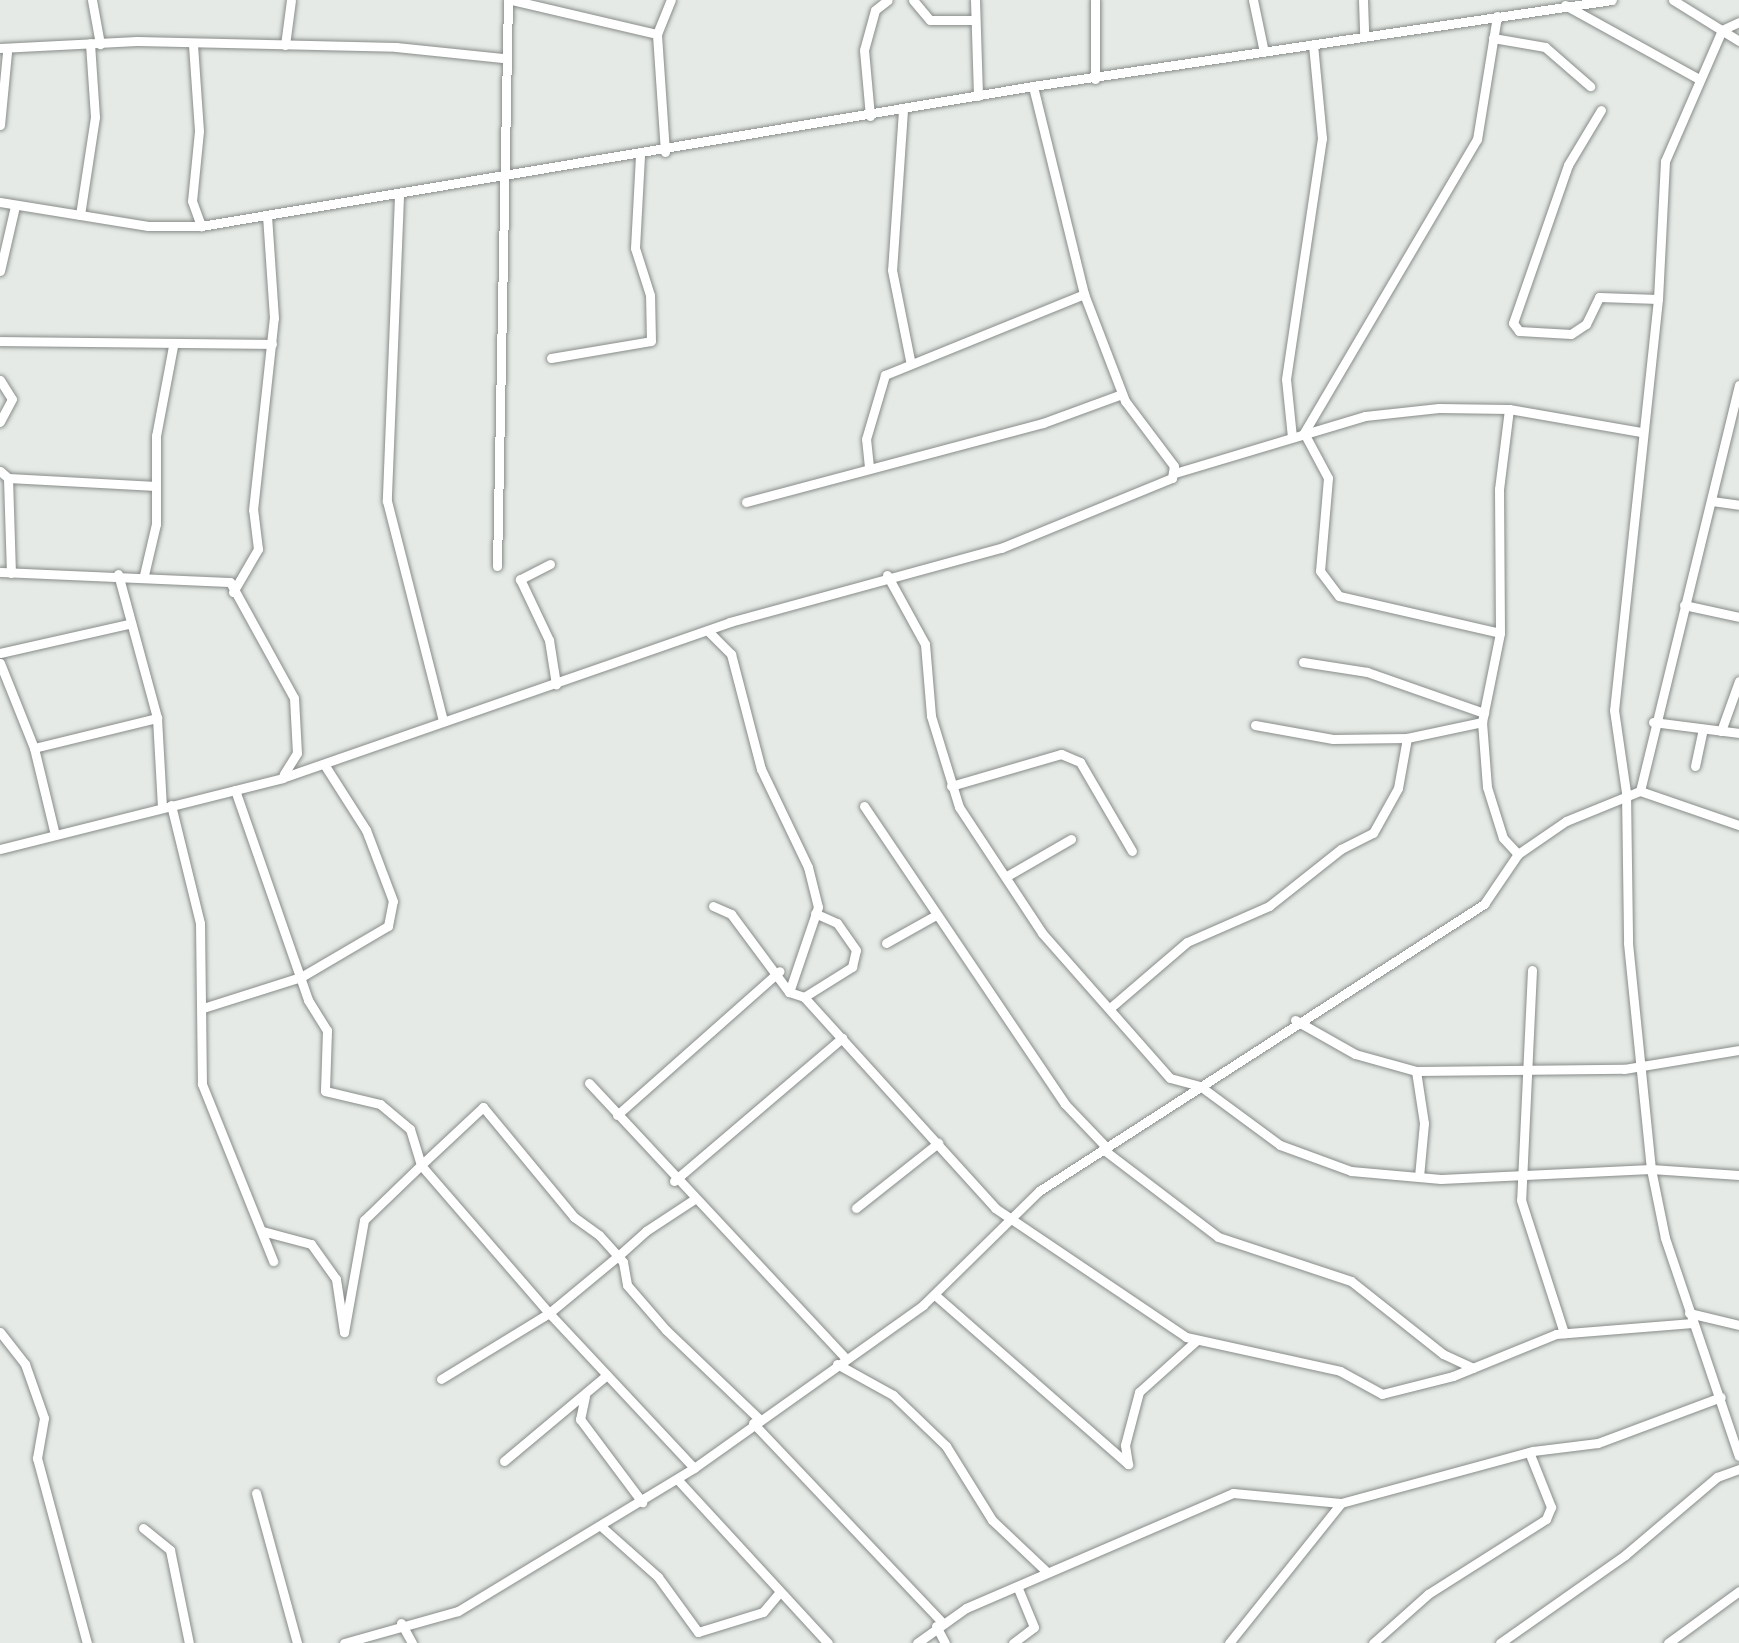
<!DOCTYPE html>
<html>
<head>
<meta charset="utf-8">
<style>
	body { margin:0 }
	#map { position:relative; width:1739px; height:1643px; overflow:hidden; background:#e5eae6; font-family:Cabin,sans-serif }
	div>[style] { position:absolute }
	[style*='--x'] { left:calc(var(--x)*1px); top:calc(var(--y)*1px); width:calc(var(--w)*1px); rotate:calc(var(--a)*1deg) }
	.roads { filter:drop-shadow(0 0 2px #888c89) drop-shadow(0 0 2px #888c89) }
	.street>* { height:9px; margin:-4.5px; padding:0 4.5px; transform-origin:4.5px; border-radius:4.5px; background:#fff }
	span { translate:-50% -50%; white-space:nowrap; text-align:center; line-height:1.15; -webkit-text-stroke:6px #fff; paint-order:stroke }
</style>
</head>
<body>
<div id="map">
	<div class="roads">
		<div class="street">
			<div style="--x:92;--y:0;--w:45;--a:79.7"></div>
			<div style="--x:511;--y:0;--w:150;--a:13.1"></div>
			<div style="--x:913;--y:0;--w:26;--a:50"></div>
			<div style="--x:930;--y:20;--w:44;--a:0"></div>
			<div style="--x:975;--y:0;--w:96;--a:88.2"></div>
			<div style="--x:1253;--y:0;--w:53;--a:78.1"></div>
			<div style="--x:1363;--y:0;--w:36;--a:88"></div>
			<div style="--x:1673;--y:0;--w:78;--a:31.8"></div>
			<div style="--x:1565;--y:5;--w:153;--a:28.9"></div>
			<div style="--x:1497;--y:16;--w:125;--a:99.2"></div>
			<div style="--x:1477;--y:139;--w:341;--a:120.5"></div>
			<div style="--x:1304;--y:433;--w:51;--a:61.9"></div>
			<div style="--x:1328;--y:478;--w:93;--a:94.9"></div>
			<div style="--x:1320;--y:571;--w:31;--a:53"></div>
			<div style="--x:1339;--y:596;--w:165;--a:12.9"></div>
			<div style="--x:1739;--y:22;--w:19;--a:155"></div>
			<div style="--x:1722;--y:30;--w:143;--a:113.5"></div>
			<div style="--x:1665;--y:161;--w:138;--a:92.9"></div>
			<div style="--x:1658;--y:299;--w:413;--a:96.1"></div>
			<div style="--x:1614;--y:710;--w:83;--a:81.7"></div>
			<div style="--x:1626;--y:792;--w:151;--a:89.2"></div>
			<div style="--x:1628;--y:943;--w:227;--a:84.2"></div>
			<div style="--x:1651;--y:1169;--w:70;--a:78.5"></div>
			<div style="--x:1665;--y:1238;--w:230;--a:71.3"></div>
			<div style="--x:1493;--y:38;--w:53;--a:9.8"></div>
			<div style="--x:1545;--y:47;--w:60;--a:40.9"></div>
			<div style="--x:193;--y:45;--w:86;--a:86"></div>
			<div style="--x:199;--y:131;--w:70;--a:95.7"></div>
			<div style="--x:192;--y:201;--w:27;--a:70"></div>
			<div style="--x:285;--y:45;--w:45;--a:-82.4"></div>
			<div style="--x:0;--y:48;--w:137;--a:-2.9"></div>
			<div style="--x:137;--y:41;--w:259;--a:1.3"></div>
			<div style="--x:396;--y:47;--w:107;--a:5.9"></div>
			<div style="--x:1095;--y:79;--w:79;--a:-90"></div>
			<div style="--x:903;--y:110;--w:160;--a:93.9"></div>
			<div style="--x:892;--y:270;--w:92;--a:78.7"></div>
			<div style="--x:1601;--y:110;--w:64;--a:121"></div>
			<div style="--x:1568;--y:165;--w:167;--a:109.2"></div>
			<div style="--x:1513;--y:323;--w:10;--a:53"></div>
			<div style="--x:1519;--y:331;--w:52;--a:3.3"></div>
			<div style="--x:1571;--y:334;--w:18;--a:-34"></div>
			<div style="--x:1586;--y:324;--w:30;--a:-64"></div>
			<div style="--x:1599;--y:297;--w:59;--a:1.9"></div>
			<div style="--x:870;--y:116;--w:66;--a:-95.2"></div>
			<div style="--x:864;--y:50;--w:41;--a:-74.6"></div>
			<div style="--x:875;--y:10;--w:16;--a:-38"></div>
			<div style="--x:0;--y:125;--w:73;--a:-84.5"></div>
			<div style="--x:665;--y:152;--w:118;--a:-93.9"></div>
			<div style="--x:657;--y:34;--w:37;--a:-68"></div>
			<div style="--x:399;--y:196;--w:305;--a:92.3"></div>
			<div style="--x:387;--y:501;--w:227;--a:75.7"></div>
			<div style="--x:0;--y:202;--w:150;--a:9.2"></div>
			<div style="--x:148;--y:226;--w:53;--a:0"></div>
			<div style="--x:201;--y:226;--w:844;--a:-9.55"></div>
			<div style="--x:1033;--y:86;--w:585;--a:-8.45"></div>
			<div style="--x:80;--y:215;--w:99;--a:-81.3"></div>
			<div style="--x:95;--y:117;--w:74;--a:-93.9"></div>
			<div style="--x:0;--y:271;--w:67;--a:-77"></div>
			<div style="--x:0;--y:341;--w:272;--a:0.6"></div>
			<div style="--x:551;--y:358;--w:101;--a:-9.6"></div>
			<div style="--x:651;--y:341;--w:46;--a:-91.2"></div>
			<div style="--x:650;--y:295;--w:49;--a:-107.7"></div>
			<div style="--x:635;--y:248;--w:92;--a:-86.9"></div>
			<div style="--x:0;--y:380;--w:22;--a:58"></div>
			<div style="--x:12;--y:399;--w:26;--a:118"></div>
			<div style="--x:1509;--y:409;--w:81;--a:97.1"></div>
			<div style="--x:1499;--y:489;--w:144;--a:89.6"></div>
			<div style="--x:1500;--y:633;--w:91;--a:101.4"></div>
			<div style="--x:1482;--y:722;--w:65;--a:85.6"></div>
			<div style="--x:1487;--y:787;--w:53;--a:72.6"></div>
			<div style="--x:1503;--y:838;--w:22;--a:47"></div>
			<div style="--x:1292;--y:437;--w:58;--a:-95.9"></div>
			<div style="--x:1286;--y:379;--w:244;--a:-81.5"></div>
			<div style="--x:1322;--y:138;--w:94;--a:-95.5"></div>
			<div style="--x:869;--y:467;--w:28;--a:-96"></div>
			<div style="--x:866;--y:439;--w:67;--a:-73.5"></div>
			<div style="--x:885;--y:375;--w:215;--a:-22.1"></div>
			<div style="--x:0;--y:471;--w:11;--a:41"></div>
			<div style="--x:8;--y:478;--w:95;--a:88.2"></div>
			<div style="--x:1175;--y:473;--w:198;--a:-16.7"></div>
			<div style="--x:1365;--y:416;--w:74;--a:-6.2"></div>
			<div style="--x:1439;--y:408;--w:70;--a:0.8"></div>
			<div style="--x:1509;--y:409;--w:134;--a:9.9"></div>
			<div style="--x:8;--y:478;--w:148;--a:3.1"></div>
			<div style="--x:1712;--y:501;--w:27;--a:8"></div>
			<div style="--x:746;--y:502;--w:307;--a:-14.9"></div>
			<div style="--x:1043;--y:423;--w:84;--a:-20.2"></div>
			<div style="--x:550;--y:564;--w:34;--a:153"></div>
			<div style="--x:520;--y:579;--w:68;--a:64.6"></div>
			<div style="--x:549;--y:640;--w:45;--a:81"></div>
			<div style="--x:497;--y:566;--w:566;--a:-88.89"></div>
			<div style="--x:0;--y:572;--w:230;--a:2.5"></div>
			<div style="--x:230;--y:582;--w:132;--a:61.1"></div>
			<div style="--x:294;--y:698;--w:55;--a:86.9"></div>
			<div style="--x:297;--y:753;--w:25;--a:122"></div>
			<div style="--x:118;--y:574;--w:149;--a:74.8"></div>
			<div style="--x:157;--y:718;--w:89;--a:86.8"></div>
			<div style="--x:144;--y:575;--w:52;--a:-76.8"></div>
			<div style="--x:156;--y:524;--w:88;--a:-90"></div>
			<div style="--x:156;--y:436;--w:92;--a:-79.3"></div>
			<div style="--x:887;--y:575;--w:79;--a:61.2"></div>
			<div style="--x:925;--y:644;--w:72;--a:85.2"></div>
			<div style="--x:931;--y:716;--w:95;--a:72.9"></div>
			<div style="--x:959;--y:807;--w:151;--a:56.6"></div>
			<div style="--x:1042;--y:933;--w:193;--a:48.6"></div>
			<div style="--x:1170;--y:1078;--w:31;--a:15"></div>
			<div style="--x:1200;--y:1086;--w:99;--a:36.4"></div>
			<div style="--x:1280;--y:1145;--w:76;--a:20.1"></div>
			<div style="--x:1351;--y:1171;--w:90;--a:5.1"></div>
			<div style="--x:1441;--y:1179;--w:210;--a:-2.7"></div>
			<div style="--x:1651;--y:1169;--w:88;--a:3.9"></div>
			<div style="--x:233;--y:592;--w:50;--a:-59.8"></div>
			<div style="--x:258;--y:549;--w:39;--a:-97"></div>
			<div style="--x:253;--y:510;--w:193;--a:-83.8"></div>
			<div style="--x:274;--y:318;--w:103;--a:-93.9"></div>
			<div style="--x:1684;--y:605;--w:56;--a:12.3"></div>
			<div style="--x:708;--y:631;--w:33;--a:45"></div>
			<div style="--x:731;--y:654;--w:119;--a:75.4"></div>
			<div style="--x:761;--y:769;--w:109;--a:64.4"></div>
			<div style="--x:808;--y:867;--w:41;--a:76"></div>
			<div style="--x:818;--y:907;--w:90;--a:108.8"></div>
			<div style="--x:0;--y:653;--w:132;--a:-12.7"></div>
			<div style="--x:1303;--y:662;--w:65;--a:8.9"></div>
			<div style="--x:1367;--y:672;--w:124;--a:19.3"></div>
			<div style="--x:0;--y:663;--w:92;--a:68.2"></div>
			<div style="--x:34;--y:748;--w:89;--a:76.4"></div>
			<div style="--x:1653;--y:722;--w:87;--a:7.3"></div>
			<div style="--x:1255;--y:725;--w:79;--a:10.2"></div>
			<div style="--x:1333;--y:739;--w:74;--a:-0.8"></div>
			<div style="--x:1407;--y:738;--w:77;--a:-12"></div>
			<div style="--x:1721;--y:731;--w:53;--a:-70.2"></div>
			<div style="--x:34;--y:748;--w:127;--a:-13.7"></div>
			<div style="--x:1695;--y:766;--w:38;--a:-78"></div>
			<div style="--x:951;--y:786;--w:115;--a:-16.2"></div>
			<div style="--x:1061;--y:754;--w:21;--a:23"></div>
			<div style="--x:1080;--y:762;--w:103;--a:59.7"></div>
			<div style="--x:235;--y:790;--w:222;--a:70.8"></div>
			<div style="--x:308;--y:1000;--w:36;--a:58"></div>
			<div style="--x:327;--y:1030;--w:61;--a:91.9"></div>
			<div style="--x:325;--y:1091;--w:57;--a:13.3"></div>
			<div style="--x:380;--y:1104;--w:39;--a:40"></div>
			<div style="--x:410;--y:1129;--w:38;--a:73"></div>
			<div style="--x:421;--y:1165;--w:79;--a:136"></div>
			<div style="--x:364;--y:1220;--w:114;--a:100.1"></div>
			<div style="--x:344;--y:1332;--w:54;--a:-98.6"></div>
			<div style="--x:336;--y:1279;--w:43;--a:-125.5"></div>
			<div style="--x:311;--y:1244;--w:51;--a:-165.1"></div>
			<div style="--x:1640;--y:791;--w:418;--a:-76.3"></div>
			<div style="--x:171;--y:805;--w:122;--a:76.2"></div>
			<div style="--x:200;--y:923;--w:161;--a:89.3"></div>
			<div style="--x:202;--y:1084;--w:191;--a:68.1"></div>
			<div style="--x:864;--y:806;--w:359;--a:56"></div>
			<div style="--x:1065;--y:1104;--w:61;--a:46.3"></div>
			<div style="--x:0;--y:849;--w:291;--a:-14.1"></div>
			<div style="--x:282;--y:778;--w:474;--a:-19.2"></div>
			<div style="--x:730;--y:622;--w:281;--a:-15.3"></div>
			<div style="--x:1001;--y:548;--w:185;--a:-22.3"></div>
			<div style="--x:1172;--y:478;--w:12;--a:-81"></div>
			<div style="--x:1174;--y:466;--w:81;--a:-127"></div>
			<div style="--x:1125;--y:401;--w:115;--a:-111"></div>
			<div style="--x:1084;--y:294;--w:214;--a:-103.8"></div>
			<div style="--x:1007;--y:876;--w:74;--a:-30"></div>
			<div style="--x:713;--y:906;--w:20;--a:24"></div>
			<div style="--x:731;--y:914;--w:97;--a:53.4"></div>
			<div style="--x:789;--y:992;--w:16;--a:18"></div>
			<div style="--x:804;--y:997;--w:285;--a:47.8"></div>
			<div style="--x:995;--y:1208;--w:230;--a:34"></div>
			<div style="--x:1186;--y:1337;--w:158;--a:12.4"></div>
			<div style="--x:1340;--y:1371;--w:48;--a:28.7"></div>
			<div style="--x:1382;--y:1394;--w:73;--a:-14.2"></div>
			<div style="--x:1453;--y:1376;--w:111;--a:-22.2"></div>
			<div style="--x:1556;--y:1334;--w:137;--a:-4.6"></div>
			<div style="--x:886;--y:943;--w:57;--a:-29.2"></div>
			<div style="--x:1532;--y:970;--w:230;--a:92.7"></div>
			<div style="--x:1521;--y:1200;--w:140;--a:72.1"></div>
			<div style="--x:804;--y:997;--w:57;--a:-32"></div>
			<div style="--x:852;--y:967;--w:17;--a:-77"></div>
			<div style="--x:856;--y:950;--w:33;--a:-125"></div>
			<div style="--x:837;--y:923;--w:24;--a:-156"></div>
			<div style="--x:203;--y:1008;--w:103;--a:-17.6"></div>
			<div style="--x:301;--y:977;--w:101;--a:-30.4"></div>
			<div style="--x:388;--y:926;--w:25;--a:-79"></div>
			<div style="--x:393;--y:901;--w:76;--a:-110.8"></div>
			<div style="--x:366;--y:830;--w:78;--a:-122.5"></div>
			<div style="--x:1110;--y:1008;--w:101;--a:-40.6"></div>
			<div style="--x:1187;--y:942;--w:90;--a:-23.7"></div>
			<div style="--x:1269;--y:906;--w:92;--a:-38.4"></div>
			<div style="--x:1341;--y:849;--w:36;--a:-27"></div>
			<div style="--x:1373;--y:833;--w:51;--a:-60.9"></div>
			<div style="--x:1398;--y:788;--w:51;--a:-79.8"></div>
			<div style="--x:1295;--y:1020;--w:69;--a:29.5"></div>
			<div style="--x:1355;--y:1054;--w:63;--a:15.6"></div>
			<div style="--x:1416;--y:1071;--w:208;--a:-0.6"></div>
			<div style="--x:1624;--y:1069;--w:117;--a:-9.4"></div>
			<div style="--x:1416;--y:1071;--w:53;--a:81.3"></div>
			<div style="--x:1424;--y:1123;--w:54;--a:95.3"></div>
			<div style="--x:589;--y:1083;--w:376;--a:47"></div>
			<div style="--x:617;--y:1115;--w:217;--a:-41.5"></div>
			<div style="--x:1104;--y:1150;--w:143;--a:37.3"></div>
			<div style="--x:1218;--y:1237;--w:140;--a:18.3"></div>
			<div style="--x:1351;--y:1281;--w:117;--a:38.4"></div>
			<div style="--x:1443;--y:1354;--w:33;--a:25"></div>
			<div style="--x:674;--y:1181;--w:221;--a:-40.4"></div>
			<div style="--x:693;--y:1200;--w:56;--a:146.6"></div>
			<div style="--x:646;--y:1231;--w:38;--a:138"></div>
			<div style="--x:618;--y:1256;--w:89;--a:140.4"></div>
			<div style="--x:549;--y:1313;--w:196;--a:-130.9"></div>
			<div style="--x:421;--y:1165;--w:85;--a:-43.1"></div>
			<div style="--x:483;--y:1107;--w:143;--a:50.4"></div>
			<div style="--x:574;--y:1217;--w:31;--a:36"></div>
			<div style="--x:599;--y:1235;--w:28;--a:48"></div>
			<div style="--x:618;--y:1256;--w:8;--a:50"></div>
			<div style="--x:623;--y:1262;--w:23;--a:80"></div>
			<div style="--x:627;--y:1285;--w:60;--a:49.1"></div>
			<div style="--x:666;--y:1330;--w:129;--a:43.7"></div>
			<div style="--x:856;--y:1208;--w:105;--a:-38.4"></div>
			<div style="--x:935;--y:1295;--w:257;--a:41.2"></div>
			<div style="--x:1128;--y:1464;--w:19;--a:-99"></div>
			<div style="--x:1125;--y:1445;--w:55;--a:-75.2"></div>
			<div style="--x:1139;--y:1392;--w:78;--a:-41.9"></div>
			<div style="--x:1689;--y:1313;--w:51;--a:13.5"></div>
			<div style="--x:0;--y:1332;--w:41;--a:52"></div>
			<div style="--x:25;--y:1364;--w:57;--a:70.6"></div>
			<div style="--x:44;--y:1418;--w:41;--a:99.9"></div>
			<div style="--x:37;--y:1458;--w:192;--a:74.9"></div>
			<div style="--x:837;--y:1364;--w:64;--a:29"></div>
			<div style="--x:893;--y:1395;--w:74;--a:43.9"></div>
			<div style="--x:946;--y:1446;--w:87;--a:58.1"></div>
			<div style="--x:992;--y:1520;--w:76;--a:43.4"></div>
			<div style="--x:441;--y:1379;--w:127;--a:-31.4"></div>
			<div style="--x:549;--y:1313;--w:212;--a:46.9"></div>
			<div style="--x:585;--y:1396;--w:24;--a:102"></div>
			<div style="--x:580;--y:1419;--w:104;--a:53.2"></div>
			<div style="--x:753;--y:1423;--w:274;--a:46.5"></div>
			<div style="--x:504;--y:1461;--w:134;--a:-39.9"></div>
			<div style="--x:677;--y:1479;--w:223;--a:47.4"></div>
			<div style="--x:256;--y:1493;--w:156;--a:74.7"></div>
			<div style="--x:143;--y:1528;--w:35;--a:39"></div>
			<div style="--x:170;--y:1550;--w:95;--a:78.5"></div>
			<div style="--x:603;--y:1528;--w:74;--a:41.7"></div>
			<div style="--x:658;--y:1577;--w:68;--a:54"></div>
			<div style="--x:698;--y:1632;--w:68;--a:-17.1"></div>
			<div style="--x:763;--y:1612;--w:25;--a:-50"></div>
			<div style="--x:401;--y:1623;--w:23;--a:61"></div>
			<div style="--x:936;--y:1626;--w:19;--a:62"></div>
			<div style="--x:344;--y:1643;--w:118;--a:-15.7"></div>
			<div style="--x:458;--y:1611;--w:276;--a:-31.2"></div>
			<div style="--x:694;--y:1468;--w:281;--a:-35.4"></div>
			<div style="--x:923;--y:1305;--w:163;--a:-44.5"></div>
			<div style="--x:1039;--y:1191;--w:530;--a:-32.82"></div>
			<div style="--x:1484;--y:904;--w:60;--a:-55.8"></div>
			<div style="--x:1518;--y:854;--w:58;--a:-34.5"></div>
			<div style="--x:1566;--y:821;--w:80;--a:-22.1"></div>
			<div style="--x:1640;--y:791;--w:105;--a:19"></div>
			<div style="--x:917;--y:1643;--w:60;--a:-35.5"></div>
			<div style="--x:966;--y:1608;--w:291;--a:-23.3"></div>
			<div style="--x:1233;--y:1493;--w:108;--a:5.3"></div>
			<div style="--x:1341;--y:1503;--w:199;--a:-15.2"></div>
			<div style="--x:1533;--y:1451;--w:65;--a:-7"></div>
			<div style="--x:1598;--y:1443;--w:131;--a:-20.5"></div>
			<div style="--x:1013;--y:1643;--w:26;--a:-37"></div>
			<div style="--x:1034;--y:1627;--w:44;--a:-112.5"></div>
			<div style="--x:1229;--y:1643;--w:179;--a:-51.3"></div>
			<div style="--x:1373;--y:1643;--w:74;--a:-41.7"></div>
			<div style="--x:1428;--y:1594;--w:140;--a:-32.4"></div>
			<div style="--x:1546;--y:1519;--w:13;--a:-67"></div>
			<div style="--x:1551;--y:1507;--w:59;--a:-111.8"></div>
			<div style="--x:1500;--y:1643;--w:153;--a:-35.1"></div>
			<div style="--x:1625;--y:1555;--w:121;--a:-40.3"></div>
			<div style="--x:1717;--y:1477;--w:23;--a:-20"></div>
			<div style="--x:1668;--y:1643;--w:88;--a:-36.2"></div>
		</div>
	</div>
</div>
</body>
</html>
